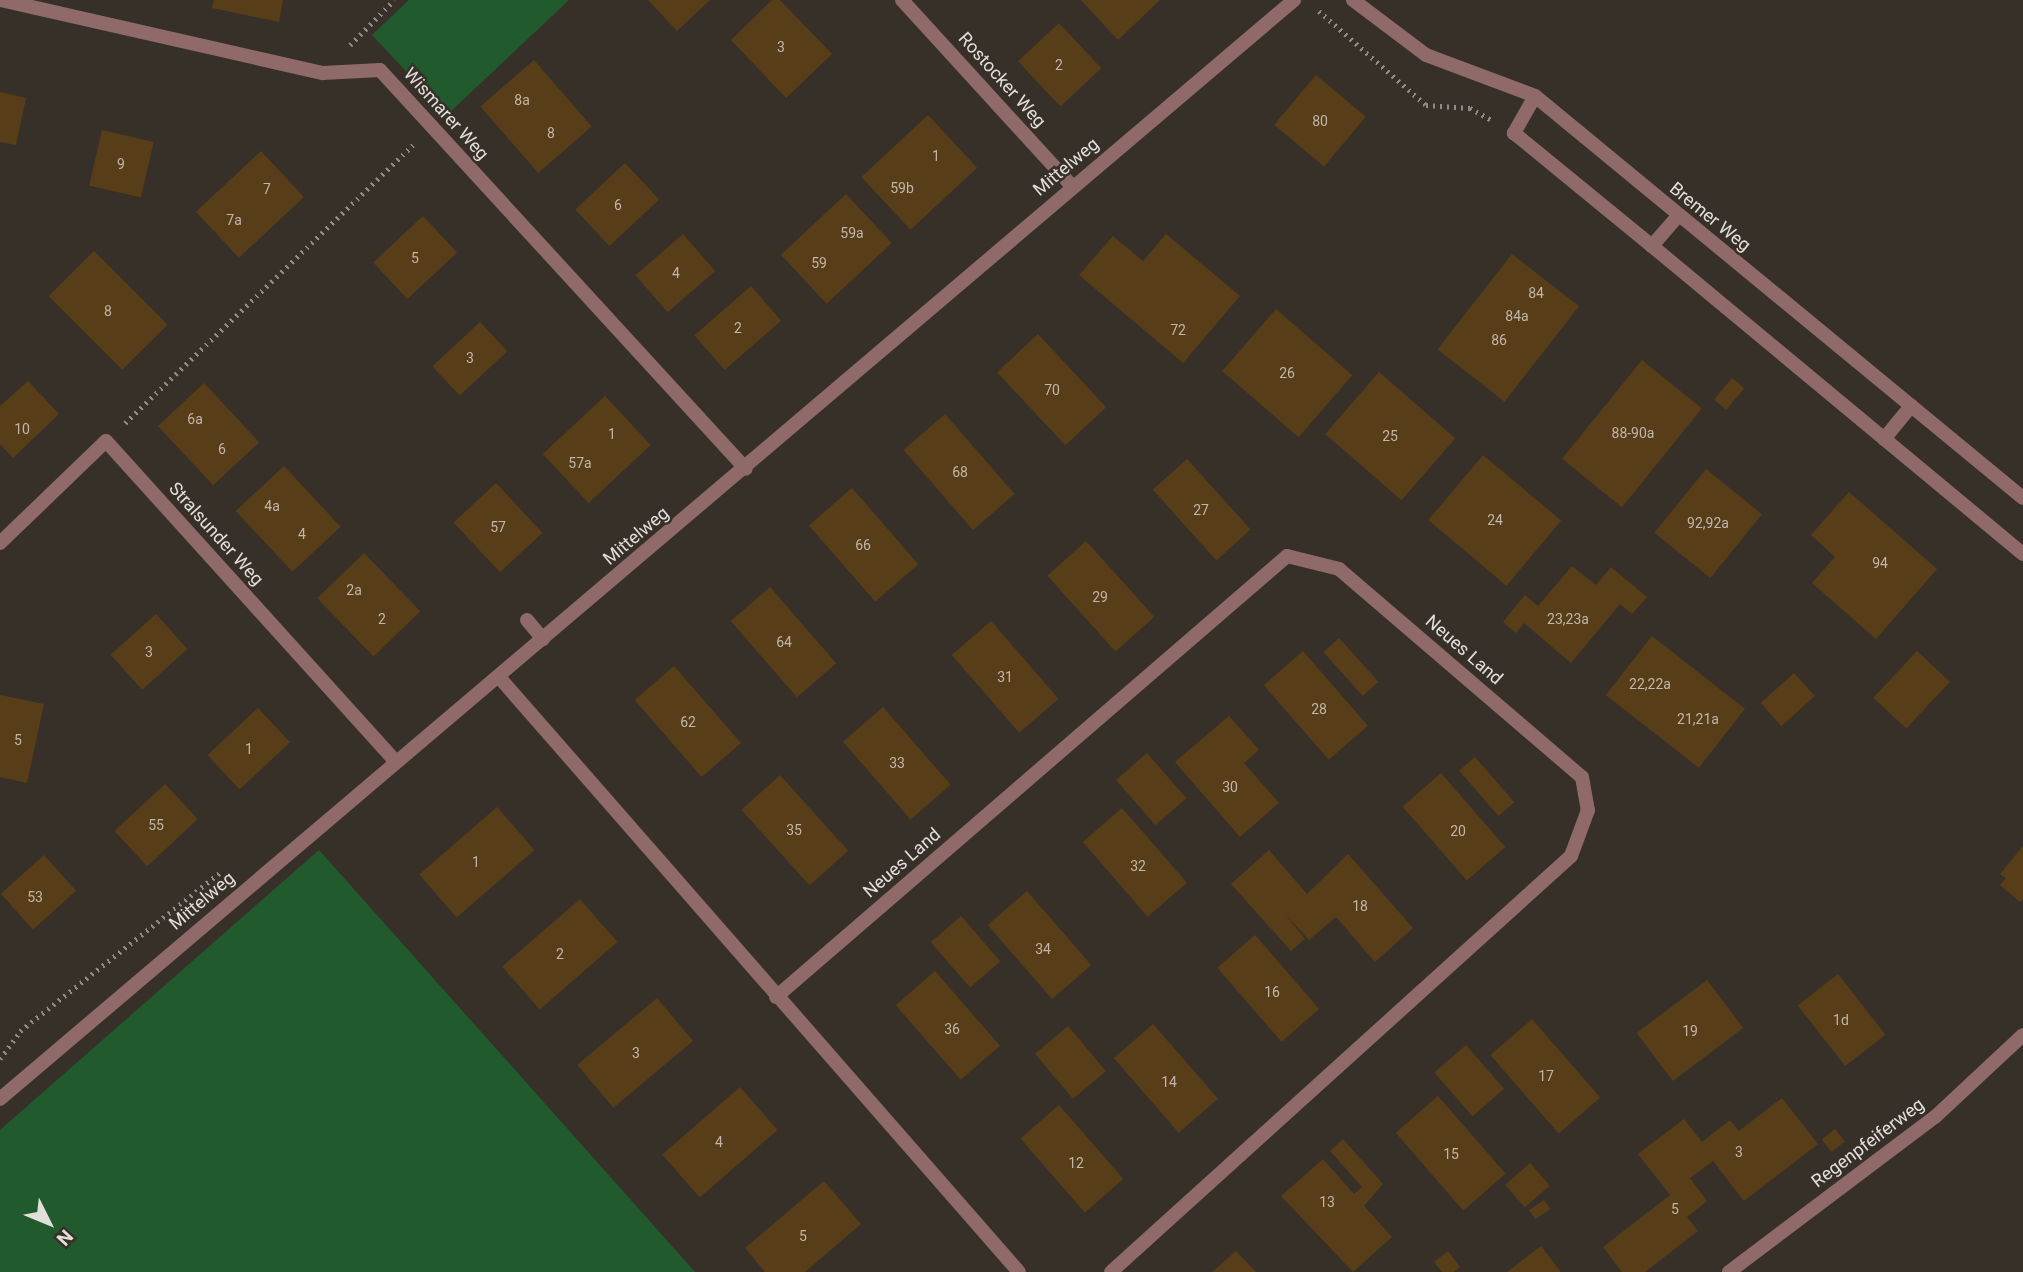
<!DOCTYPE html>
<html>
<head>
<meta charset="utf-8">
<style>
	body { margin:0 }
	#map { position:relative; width:2023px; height:1272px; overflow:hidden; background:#373029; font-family:Roboto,sans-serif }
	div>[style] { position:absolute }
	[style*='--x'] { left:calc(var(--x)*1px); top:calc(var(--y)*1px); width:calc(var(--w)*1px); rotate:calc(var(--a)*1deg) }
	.green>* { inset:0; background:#215b2d }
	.building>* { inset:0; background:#583d19; transform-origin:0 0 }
	.path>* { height:4.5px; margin-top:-2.25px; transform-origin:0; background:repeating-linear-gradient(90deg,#918b85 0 2px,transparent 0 7px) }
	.service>* { height:14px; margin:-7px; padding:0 7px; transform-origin:7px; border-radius:7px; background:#8f6a68 }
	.minor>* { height:14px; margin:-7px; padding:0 7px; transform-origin:7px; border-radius:7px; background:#8f6a68 }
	span { translate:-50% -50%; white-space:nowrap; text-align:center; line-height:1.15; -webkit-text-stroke:5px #373029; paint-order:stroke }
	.number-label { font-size:14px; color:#c0b6a9 }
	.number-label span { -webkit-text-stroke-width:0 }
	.street-label { font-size:18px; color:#e2ded9 }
	.north { position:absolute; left:14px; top:1188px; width:70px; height:70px; -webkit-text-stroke:5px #373029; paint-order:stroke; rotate:133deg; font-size:19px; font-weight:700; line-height:28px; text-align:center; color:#e2ded9 }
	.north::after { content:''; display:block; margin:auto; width:24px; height:32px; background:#e2ded9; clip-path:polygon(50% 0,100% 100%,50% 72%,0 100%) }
</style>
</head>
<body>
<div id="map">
	<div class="green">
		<div style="clip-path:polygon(409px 0,569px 0,447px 115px,372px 35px)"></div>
		<div style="clip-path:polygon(319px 850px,695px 1272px,0 1272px,0 1130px)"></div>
	</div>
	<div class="building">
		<div style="clip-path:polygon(214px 0,283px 0,279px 22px,212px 8px)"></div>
		<div style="clip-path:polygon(648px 0,710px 0,677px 31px)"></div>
		<div style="clip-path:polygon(772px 0,780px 0,832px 54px,786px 98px,731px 40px)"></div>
		<div style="clip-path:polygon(1081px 0,1160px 0,1118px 40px)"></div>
		<div style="left:1059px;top:23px;width:62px;height:56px;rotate:47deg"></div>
		<div style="left:534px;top:60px;width:88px;height:71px;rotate:49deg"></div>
		<div style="left:1316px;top:75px;width:65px;height:65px;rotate:40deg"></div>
		<div style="clip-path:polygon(0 92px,26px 98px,16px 145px,0 142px)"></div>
		<div style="left:928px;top:115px;width:72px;height:91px;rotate:47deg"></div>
		<div style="left:102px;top:130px;width:53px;height:57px;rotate:13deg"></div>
		<div style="left:261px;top:151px;width:63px;height:89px;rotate:47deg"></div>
		<div style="left:625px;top:163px;width:50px;height:68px;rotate:47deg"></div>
		<div style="left:846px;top:194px;width:67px;height:89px;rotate:47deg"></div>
		<div style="left:423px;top:216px;width:50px;height:68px;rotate:47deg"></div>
		<div style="left:683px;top:234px;width:49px;height:63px;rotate:49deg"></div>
		<div style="clip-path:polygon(1166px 234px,1240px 296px,1183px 363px,1079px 275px,1113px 236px,1143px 261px)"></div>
		<div style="left:94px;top:251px;width:104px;height:64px;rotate:45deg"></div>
		<div style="left:1512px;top:254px;width:85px;height:121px;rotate:38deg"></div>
		<div style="left:751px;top:286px;width:46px;height:75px;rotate:49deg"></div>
		<div style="left:1276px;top:309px;width:101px;height:82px;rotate:41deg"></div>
		<div style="left:480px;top:322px;width:40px;height:65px;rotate:47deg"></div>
		<div style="left:1038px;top:334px;width:100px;height:56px;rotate:47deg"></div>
		<div style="left:1642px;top:360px;width:77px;height:127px;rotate:39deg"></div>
		<div style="left:1379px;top:372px;width:101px;height:82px;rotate:41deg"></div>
		<div style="left:1732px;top:378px;width:16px;height:28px;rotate:40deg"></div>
		<div style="clip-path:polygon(28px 381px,59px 414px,13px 458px,0 444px,0 406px)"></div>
		<div style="left:204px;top:383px;width:81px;height:63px;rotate:47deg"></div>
		<div style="left:605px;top:396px;width:67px;height:85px;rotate:47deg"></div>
		<div style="left:945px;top:414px;width:106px;height:55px;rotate:49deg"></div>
		<div style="left:1483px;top:455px;width:102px;height:85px;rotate:40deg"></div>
		<div style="left:1187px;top:459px;width:95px;height:46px;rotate:48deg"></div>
		<div style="left:284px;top:466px;width:83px;height:66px;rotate:47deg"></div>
		<div style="left:1706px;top:469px;width:72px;height:82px;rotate:39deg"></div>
		<div style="left:496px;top:483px;width:68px;height:58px;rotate:47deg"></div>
		<div style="left:852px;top:488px;width:101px;height:57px;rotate:49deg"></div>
		<div style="clip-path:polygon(1849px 492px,1937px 569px,1876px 639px,1812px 583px,1835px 557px,1811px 535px)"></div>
		<div style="left:1086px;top:541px;width:102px;height:52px;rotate:48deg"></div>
		<div style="left:364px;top:553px;width:81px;height:65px;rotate:46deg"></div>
		<div style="clip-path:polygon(1572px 566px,1596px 585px,1611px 567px,1647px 597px,1632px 614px,1620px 604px,1571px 663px,1524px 623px,1516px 633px,1503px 622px,1525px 595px,1538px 606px)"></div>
		<div style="left:770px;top:587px;width:101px;height:52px;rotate:49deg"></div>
		<div style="left:156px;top:614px;width:47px;height:61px;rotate:48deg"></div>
		<div style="left:991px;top:621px;width:103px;height:52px;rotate:49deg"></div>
		<div style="left:1652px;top:636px;width:118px;height:75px;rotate:38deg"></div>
		<div style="left:1339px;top:638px;width:59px;height:21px;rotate:48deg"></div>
		<div style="left:1303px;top:651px;width:99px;height:52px;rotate:49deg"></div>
		<div style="left:1917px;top:651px;width:45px;height:64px;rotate:43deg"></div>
		<div style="left:674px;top:666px;width:102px;height:52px;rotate:49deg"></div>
		<div style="left:1794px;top:673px;width:31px;height:45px;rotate:48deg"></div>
		<div style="clip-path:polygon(0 695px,44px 704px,27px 783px,0 777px)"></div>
		<div style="left:883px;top:707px;width:103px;height:53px;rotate:49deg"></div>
		<div style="left:258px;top:708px;width:47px;height:69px;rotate:47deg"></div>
		<div style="clip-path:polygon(1229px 716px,1259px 750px,1244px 763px,1279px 803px,1240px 837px,1175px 762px)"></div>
		<div style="left:1147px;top:753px;width:60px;height:41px;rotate:49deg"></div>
		<div style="left:1475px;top:757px;width:60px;height:21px;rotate:49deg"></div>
		<div style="left:1441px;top:773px;width:98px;height:51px;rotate:49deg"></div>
		<div style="left:780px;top:775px;width:102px;height:52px;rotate:48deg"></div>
		<div style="left:165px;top:784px;width:48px;height:69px;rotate:47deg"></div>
		<div style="left:497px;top:807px;width:57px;height:103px;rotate:49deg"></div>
		<div style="left:1122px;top:808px;width:99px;height:52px;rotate:49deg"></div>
		<div style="clip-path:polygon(2023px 846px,2023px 899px,2020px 902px,2000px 885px,2006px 878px,2000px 874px)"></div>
		<div style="clip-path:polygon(1269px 850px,1307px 894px,1348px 854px,1413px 928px,1375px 962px,1336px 917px,1309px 940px,1285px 914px,1305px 939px,1291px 951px,1231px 884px)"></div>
		<div style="left:44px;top:855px;width:48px;height:58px;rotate:48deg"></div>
		<div style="left:1027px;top:891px;width:98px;height:52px;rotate:49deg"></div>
		<div style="left:580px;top:899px;width:57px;height:103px;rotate:49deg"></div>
		<div style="left:961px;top:916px;width:60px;height:40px;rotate:49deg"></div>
		<div style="left:1255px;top:935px;width:98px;height:50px;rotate:49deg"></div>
		<div style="left:935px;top:971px;width:99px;height:52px;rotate:49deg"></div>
		<div style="left:1838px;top:974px;width:77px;height:51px;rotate:52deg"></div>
		<div style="left:1707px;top:980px;width:60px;height:88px;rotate:53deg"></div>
		<div style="left:657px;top:998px;width:56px;height:104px;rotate:50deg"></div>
		<div style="left:1532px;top:1019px;width:104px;height:55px;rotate:49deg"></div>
		<div style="left:1153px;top:1024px;width:99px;height:52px;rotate:49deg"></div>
		<div style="left:1068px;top:1026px;width:59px;height:43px;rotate:50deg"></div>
		<div style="left:1466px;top:1045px;width:58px;height:42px;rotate:49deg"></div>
		<div style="left:740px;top:1087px;width:57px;height:103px;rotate:49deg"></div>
		<div style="left:1438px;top:1096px;width:103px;height:56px;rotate:49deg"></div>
		<div style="clip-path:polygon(1782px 1098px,1818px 1144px,1744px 1201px,1713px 1161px,1690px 1178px,1707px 1201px,1687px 1217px,1698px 1231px,1645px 1272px,1622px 1272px,1603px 1247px,1670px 1195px,1638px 1154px,1684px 1119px,1702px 1142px,1730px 1120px,1739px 1131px)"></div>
		<div style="left:1059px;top:1105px;width:98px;height:51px;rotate:49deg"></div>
		<div style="left:1835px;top:1129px;width:16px;height:17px;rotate:52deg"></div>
		<div style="clip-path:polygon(1343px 1139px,1383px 1184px,1364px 1206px,1392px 1237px,1353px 1272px,1281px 1196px,1323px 1159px,1354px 1194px,1362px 1187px,1330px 1151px)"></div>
		<div style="left:1530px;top:1163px;width:30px;height:33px;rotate:49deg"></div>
		<div style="clip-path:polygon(824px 1181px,861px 1224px,805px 1272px,765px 1272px,745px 1248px)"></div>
		<div style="left:1544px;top:1200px;width:11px;height:18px;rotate:56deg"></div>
		<div style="clip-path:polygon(1541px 1246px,1561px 1272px,1507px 1272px)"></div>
		<div style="clip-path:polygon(1236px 1251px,1256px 1272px,1212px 1272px)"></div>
		<div style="clip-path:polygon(1448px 1251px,1460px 1267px,1454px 1272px,1442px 1272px,1434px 1262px)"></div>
	</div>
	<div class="path">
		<div style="--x:1319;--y:11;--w:142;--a:41.3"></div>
		<div style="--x:1426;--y:105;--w:44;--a:3.9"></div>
		<div style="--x:1470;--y:108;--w:25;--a:29"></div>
		<div style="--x:350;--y:45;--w:63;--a:-45.6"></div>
		<div style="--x:125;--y:423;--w:400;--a:-44"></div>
		<div style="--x:0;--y:1059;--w:34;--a:-54"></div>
		<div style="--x:20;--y:1031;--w:258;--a:-38.4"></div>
	</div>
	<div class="service">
		<div style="--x:1535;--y:96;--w:43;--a:119.6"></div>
		<div style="--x:1514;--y:133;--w:178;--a:39.3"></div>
		<div style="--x:1678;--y:216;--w:40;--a:131"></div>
		<div style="--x:1652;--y:246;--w:482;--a:39.7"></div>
		<div style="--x:1884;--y:439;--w:43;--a:-50.7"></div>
		<div style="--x:527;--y:620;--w:25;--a:50"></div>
	</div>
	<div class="minor">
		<div style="--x:1;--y:0;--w:330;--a:12.8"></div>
		<div style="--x:323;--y:73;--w:57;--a:-3"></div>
		<div style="--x:380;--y:70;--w:541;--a:47.47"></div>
		<div style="--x:902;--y:0;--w:252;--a:47.6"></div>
		<div style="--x:1353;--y:0;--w:91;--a:37"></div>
		<div style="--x:1426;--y:55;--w:116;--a:20.6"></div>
		<div style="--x:1535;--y:96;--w:632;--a:39.48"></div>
		<div style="--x:0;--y:543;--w:147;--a:-43.9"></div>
		<div style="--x:106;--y:441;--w:431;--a:47.9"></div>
		<div style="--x:499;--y:677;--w:790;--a:48.85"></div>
		<div style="--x:776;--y:997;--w:675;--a:-40.79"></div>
		<div style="--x:1287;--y:556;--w:54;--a:14"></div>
		<div style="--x:1339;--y:569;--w:320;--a:40.6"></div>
		<div style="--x:1582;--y:777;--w:34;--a:80"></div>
		<div style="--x:1588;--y:810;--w:49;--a:110.3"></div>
		<div style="--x:1571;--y:856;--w:620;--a:137.88"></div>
		<div style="--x:0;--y:1099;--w:1698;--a:-40.34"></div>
		<div style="--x:1729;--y:1272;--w:258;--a:-37"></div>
		<div style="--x:1935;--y:1117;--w:120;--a:-43"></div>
	</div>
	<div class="number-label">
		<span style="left:781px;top:47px">3</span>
		<span style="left:1059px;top:65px">2</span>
		<span style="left:522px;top:100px">8a</span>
		<span style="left:1320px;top:121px">80</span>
		<span style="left:551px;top:133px">8</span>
		<span style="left:936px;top:156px">1</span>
		<span style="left:121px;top:164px">9</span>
		<span style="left:902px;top:188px">59b</span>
		<span style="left:267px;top:189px">7</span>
		<span style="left:618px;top:205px">6</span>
		<span style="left:234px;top:220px">7a</span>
		<span style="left:852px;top:233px">59a</span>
		<span style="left:415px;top:258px">5</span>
		<span style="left:819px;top:263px">59</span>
		<span style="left:676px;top:273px">4</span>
		<span style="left:1536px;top:293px">84</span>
		<span style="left:108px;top:311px">8</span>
		<span style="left:1517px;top:316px">84a</span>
		<span style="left:738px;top:328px">2</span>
		<span style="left:1178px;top:330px">72</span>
		<span style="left:1499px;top:340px">86</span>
		<span style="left:470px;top:358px">3</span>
		<span style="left:1287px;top:373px">26</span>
		<span style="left:1052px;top:390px">70</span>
		<span style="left:195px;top:419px">6a</span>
		<span style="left:22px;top:429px">10</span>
		<span style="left:1633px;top:433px">88-90a</span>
		<span style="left:612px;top:434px">1</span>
		<span style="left:1390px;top:436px">25</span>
		<span style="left:222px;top:449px">6</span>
		<span style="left:580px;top:463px">57a</span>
		<span style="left:960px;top:472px">68</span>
		<span style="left:272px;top:506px">4a</span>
		<span style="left:1201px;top:510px">27</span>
		<span style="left:1495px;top:520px">24</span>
		<span style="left:1708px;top:523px">92,92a</span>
		<span style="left:498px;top:527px">57</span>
		<span style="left:302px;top:534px">4</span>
		<span style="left:863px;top:545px">66</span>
		<span style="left:1880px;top:563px">94</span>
		<span style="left:354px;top:590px">2a</span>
		<span style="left:1100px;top:597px">29</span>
		<span style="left:382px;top:619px">2</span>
		<span style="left:1568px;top:619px">23,23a</span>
		<span style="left:784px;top:642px">64</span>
		<span style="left:149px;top:652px">3</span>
		<span style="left:1005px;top:677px">31</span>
		<span style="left:1650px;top:684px">22,22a</span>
		<span style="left:1319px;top:709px">28</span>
		<span style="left:1698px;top:719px">21,21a</span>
		<span style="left:688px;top:722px">62</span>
		<span style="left:18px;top:740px">5</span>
		<span style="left:249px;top:749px">1</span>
		<span style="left:897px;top:763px">33</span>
		<span style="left:1230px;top:787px">30</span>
		<span style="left:156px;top:825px">55</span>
		<span style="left:794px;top:830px">35</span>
		<span style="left:1458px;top:831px">20</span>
		<span style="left:476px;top:862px">1</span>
		<span style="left:1138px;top:866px">32</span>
		<span style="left:35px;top:897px">53</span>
		<span style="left:1360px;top:906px">18</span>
		<span style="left:1043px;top:949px">34</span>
		<span style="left:560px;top:954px">2</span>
		<span style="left:1272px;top:992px">16</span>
		<span style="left:1841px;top:1020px">1d</span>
		<span style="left:952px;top:1029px">36</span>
		<span style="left:1690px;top:1031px">19</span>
		<span style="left:636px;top:1053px">3</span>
		<span style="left:1546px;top:1076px">17</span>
		<span style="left:1169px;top:1082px">14</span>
		<span style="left:719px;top:1142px">4</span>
		<span style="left:1739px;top:1152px">3</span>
		<span style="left:1451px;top:1154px">15</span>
		<span style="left:1076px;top:1163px">12</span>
		<span style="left:1327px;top:1202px">13</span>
		<span style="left:1675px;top:1209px">5</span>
		<span style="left:803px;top:1236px">5</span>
	</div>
	<div class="street-label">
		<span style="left:1002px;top:80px;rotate:48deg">Rostocker Weg</span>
		<span style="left:446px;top:114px;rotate:48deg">Wismarer Weg</span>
		<span style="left:1066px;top:167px;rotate:-40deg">Mittelweg</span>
		<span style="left:1710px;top:217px;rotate:39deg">Bremer Weg</span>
		<span style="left:216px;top:534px;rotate:48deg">Stralsunder Weg</span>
		<span style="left:636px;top:536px;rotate:-40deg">Mittelweg</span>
		<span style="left:1464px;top:650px;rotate:41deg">Neues Land</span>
		<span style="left:902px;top:863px;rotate:-41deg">Neues Land</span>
		<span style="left:202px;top:901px;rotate:-40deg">Mittelweg</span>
		<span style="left:1868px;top:1143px;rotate:-37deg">Regenpfeiferweg</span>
	</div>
	<div class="north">N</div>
</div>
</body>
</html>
